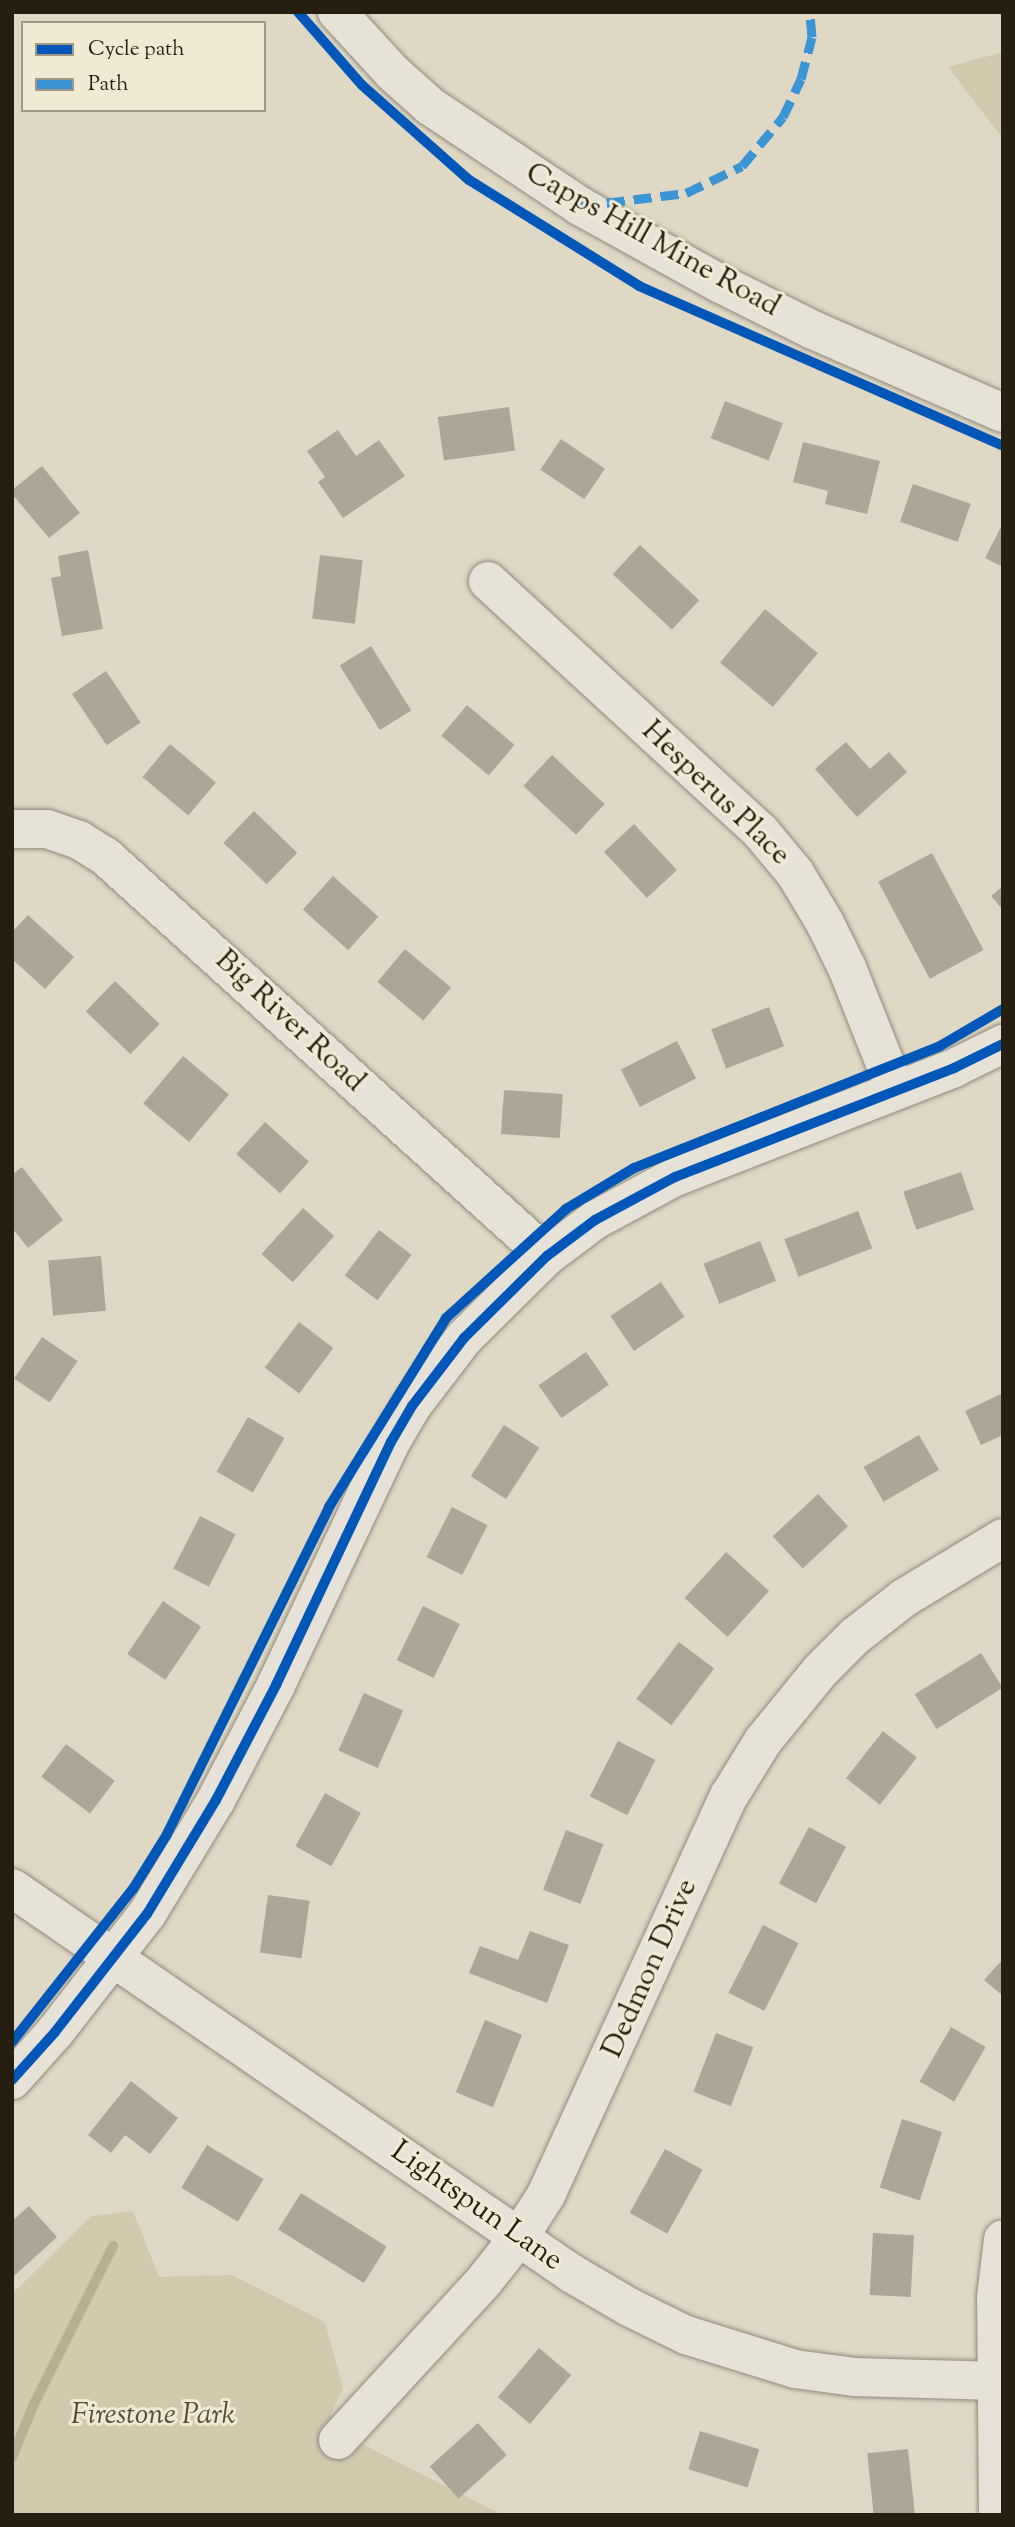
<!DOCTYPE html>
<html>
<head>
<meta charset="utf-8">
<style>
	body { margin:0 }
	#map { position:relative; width:1015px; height:2527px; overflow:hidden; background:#dfd8c4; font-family:"Sorts Mill Goudy",serif }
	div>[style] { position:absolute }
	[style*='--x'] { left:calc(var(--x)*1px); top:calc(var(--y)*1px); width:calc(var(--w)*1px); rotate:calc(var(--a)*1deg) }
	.green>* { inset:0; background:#d3c9af }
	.stream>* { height:10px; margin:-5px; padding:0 5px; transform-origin:5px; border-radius:5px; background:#b8af94 }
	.building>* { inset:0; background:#aba698; transform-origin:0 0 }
	.roads { filter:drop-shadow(0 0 2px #908a7e) drop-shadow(0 0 2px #908a7e) }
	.minor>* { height:38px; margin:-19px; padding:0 19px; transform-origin:19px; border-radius:19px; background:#e6e2d8 }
	.quiet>* { height:9px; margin-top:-4.5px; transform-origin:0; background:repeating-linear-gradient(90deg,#3b94d3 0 18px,transparent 0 27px) }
	.cycleway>* { height:10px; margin:-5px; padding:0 5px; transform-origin:5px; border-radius:5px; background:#0057b8 }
	span { translate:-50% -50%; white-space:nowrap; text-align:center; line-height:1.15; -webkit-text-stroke:6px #f1ead2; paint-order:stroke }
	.street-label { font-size:30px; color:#271e12 }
	.park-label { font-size:30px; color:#584e3c; font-style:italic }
	.frame { position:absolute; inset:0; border:14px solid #271e12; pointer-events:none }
	.legend { position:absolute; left:21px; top:21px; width:245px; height:91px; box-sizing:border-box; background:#f1ead2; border:2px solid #a09885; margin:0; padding:9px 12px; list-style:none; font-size:21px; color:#271e12 }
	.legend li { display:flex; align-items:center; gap:14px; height:35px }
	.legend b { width:35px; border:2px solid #a09885 }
</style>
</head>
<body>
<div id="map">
	<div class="green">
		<div style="clip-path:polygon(1003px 52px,1003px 139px,948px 67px)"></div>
		<div style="clip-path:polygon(133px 2211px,159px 2277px,232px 2275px,325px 2322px,343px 2387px,326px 2426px,503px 2515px,12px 2515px,12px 2294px,92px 2216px)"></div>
	</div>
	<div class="stream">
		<div style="--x:12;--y:2457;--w:57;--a:-67.5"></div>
		<div style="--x:34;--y:2404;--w:177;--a:-63.4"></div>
	</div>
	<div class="building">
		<div style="left:725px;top:401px;width:62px;height:40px;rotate:21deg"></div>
		<div style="left:509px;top:407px;width:44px;height:72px;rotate:82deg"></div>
		<div style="clip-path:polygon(338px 430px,356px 456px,379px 440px,405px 476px,343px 518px,318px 482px,325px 477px,307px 451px)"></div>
		<div style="left:561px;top:439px;width:53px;height:37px;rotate:34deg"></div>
		<div style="clip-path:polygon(803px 442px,880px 461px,867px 514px,825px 504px,828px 491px,793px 482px)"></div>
		<div style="clip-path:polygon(42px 466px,80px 513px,49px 538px,12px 494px,12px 490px)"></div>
		<div style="left:913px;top:484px;width:61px;height:40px;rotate:19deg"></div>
		<div style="clip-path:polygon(1003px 523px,1003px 567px,985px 558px)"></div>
		<div style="left:640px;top:545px;width:81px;height:40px;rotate:43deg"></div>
		<div style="clip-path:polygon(88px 550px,103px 629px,62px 636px,51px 578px,61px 576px,58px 556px)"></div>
		<div style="left:320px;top:555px;width:43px;height:64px;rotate:7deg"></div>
		<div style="left:765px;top:609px;width:69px;height:70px;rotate:40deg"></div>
		<div style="left:371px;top:646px;width:76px;height:37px;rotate:58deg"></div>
		<div style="left:106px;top:671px;width:62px;height:41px;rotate:56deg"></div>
		<div style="left:467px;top:705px;width:62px;height:40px;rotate:40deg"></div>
		<div style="clip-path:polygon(846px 742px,870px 769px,889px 752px,907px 772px,857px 817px,815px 769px)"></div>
		<div style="left:170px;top:744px;width:60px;height:43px;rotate:40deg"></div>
		<div style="left:552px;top:755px;width:72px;height:42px;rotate:43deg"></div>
		<div style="left:254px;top:811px;width:60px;height:44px;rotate:44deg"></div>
		<div style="left:634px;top:824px;width:63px;height:41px;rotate:47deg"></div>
		<div style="left:932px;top:853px;width:110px;height:61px;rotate:62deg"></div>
		<div style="left:333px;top:876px;width:61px;height:45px;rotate:42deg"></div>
		<div style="clip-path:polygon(1003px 886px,1003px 910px,991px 896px)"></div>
		<div style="clip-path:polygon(28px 915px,74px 957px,45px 989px,12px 959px,12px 932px)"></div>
		<div style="left:405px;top:949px;width:60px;height:43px;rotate:40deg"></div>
		<div style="left:115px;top:981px;width:62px;height:42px;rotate:44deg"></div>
		<div style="left:769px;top:1007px;width:42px;height:62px;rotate:69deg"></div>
		<div style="left:677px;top:1041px;width:42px;height:63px;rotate:63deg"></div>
		<div style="left:183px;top:1056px;width:60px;height:62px;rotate:40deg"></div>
		<div style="left:504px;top:1090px;width:59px;height:44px;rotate:4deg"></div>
		<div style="left:265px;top:1122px;width:59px;height:43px;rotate:42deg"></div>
		<div style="clip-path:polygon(22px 1167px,63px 1220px,28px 1248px,12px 1228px,12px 1175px)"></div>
		<div style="left:961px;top:1172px;width:40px;height:61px;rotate:71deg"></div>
		<div style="left:303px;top:1208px;width:42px;height:62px;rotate:42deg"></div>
		<div style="left:858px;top:1211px;width:40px;height:79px;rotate:69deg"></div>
		<div style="left:379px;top:1230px;width:41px;height:57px;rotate:37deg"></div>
		<div style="left:760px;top:1241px;width:43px;height:61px;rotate:68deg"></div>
		<div style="left:101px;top:1256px;width:55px;height:53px;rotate:85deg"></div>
		<div style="left:661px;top:1282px;width:42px;height:61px;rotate:56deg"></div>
		<div style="left:299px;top:1322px;width:43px;height:57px;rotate:37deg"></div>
		<div style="left:42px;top:1337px;width:43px;height:50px;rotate:34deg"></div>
		<div style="left:586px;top:1352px;width:40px;height:58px;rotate:55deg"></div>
		<div style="clip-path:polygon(1003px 1393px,1003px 1435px,981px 1445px,965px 1411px)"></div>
		<div style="left:248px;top:1417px;width:42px;height:63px;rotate:30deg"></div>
		<div style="left:504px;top:1425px;width:42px;height:61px;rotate:33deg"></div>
		<div style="left:919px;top:1435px;width:40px;height:64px;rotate:60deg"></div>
		<div style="left:818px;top:1494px;width:44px;height:62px;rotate:47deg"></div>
		<div style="left:452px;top:1507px;width:40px;height:56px;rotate:27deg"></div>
		<div style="left:200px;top:1516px;width:40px;height:59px;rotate:27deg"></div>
		<div style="left:726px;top:1552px;width:58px;height:62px;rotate:42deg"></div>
		<div style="left:163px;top:1601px;width:46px;height:64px;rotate:34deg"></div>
		<div style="left:423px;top:1606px;width:41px;height:60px;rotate:26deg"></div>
		<div style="left:679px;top:1642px;width:44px;height:71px;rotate:37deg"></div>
		<div style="left:981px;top:1653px;width:41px;height:78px;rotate:58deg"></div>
		<div style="left:364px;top:1693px;width:43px;height:63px;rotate:24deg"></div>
		<div style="left:883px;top:1731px;width:43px;height:60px;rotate:38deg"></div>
		<div style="left:618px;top:1741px;width:42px;height:62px;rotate:27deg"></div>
		<div style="left:66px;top:1744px;width:61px;height:41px;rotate:37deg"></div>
		<div style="left:325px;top:1793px;width:41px;height:61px;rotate:29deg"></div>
		<div style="left:809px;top:1827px;width:42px;height:64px;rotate:28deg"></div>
		<div style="left:566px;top:1830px;width:40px;height:64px;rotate:21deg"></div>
		<div style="left:268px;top:1895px;width:42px;height:58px;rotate:8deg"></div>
		<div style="left:763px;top:1925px;width:40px;height:76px;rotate:27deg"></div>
		<div style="clip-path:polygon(530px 1931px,569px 1945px,547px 2003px,469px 1973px,480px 1946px,518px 1960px)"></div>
		<div style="clip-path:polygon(1003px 1959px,1003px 1996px,984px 1980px)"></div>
		<div style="left:485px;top:2020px;width:40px;height:78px;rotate:22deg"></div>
		<div style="left:951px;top:2027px;width:40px;height:63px;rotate:30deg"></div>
		<div style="left:716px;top:2033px;width:40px;height:63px;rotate:21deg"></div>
		<div style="clip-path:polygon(131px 2081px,178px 2118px,150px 2154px,125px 2135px,111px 2153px,88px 2135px)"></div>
		<div style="left:902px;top:2119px;width:42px;height:72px;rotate:18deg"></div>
		<div style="left:207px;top:2145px;width:66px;height:50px;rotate:31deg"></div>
		<div style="left:665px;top:2149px;width:43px;height:73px;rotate:29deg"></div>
		<div style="left:301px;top:2193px;width:101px;height:43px;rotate:32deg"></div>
		<div style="clip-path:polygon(29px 2206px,57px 2237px,14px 2276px,12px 2221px)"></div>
		<div style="left:873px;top:2233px;width:41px;height:62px;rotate:3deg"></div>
		<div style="left:539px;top:2348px;width:42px;height:64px;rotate:40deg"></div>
		<div style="left:478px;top:2423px;width:43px;height:65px;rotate:48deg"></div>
		<div style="left:700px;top:2431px;width:62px;height:40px;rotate:17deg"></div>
		<div style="left:908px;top:2449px;width:66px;height:41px;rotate:84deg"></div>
	</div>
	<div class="roads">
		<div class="minor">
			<div style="--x:337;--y:12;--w:83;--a:47.4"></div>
			<div style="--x:393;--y:73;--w:50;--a:41.7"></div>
			<div style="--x:430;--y:106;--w:180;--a:33.7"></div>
			<div style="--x:580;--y:206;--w:159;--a:29"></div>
			<div style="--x:719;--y:283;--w:105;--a:26.6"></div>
			<div style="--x:813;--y:330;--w:207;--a:23.6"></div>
			<div style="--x:488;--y:581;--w:369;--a:42.6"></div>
			<div style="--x:760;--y:831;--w:55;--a:50.2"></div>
			<div style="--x:795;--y:873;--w:58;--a:59"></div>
			<div style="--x:825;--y:923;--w:50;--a:63.9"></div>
			<div style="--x:847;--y:968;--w:132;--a:68.3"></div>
			<div style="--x:12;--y:829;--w:35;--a:0"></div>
			<div style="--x:47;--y:829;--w:34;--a:19"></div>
			<div style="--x:79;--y:840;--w:31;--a:32"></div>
			<div style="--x:105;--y:856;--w:596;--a:42.14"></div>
			<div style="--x:12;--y:1888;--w:679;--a:34.56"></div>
			<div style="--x:571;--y:2273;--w:67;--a:30.4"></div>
			<div style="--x:629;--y:2307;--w:64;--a:26.2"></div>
			<div style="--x:686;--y:2335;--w:114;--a:17.3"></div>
			<div style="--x:795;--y:2369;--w:61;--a:7.6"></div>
			<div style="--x:855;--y:2377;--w:142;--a:1.6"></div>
			<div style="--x:12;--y:2080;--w:64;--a:-48.1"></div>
			<div style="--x:55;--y:2032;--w:150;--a:-52.1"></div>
			<div style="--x:147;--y:1914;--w:133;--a:-58.8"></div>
			<div style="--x:216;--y:1800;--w:130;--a:-62.4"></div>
			<div style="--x:276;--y:1685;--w:269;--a:-64.7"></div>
			<div style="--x:391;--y:1442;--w:42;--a:-59.7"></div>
			<div style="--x:412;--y:1406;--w:86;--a:-52.6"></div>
			<div style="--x:464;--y:1338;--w:117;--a:-44.7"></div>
			<div style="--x:547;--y:1256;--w:60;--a:-36.9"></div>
			<div style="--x:595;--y:1220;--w:91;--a:-28.3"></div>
			<div style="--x:675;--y:1177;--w:300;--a:-21.3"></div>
			<div style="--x:954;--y:1068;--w:55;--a:-26.1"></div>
			<div style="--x:338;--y:2440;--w:216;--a:-47.4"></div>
			<div style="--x:484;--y:2281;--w:56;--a:-51.5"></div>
			<div style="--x:519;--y:2237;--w:50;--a:-57.3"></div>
			<div style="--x:546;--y:2195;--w:439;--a:-65.4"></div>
			<div style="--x:729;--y:1796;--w:65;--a:-58.3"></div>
			<div style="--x:763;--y:1741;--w:90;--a:-50.8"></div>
			<div style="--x:820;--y:1671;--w:49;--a:-45"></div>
			<div style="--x:855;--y:1636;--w:62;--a:-37.8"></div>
			<div style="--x:904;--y:1598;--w:116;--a:-31.2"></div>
			<div style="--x:998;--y:2515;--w:217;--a:-90.5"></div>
			<div style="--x:996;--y:2298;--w:59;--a:-83.2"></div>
		</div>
	</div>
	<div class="quiet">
		<div style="--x:580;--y:206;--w:107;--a:-7"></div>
		<div style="--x:686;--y:193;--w:62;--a:-25.7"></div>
		<div style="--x:742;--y:166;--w:64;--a:-50.1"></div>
		<div style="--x:783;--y:117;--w:42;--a:-64.7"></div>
		<div style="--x:801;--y:79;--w:43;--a:-75.3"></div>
		<div style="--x:812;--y:37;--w:25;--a:-95"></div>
	</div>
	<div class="cycleway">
		<div style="--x:298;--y:12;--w:97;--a:48.8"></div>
		<div style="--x:362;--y:85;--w:143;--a:41.6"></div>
		<div style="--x:469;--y:180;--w:200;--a:31.9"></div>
		<div style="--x:639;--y:286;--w:398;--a:23.7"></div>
		<div style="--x:12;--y:2042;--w:195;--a:-51.7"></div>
		<div style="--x:133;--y:1889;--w:62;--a:-58.1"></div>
		<div style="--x:166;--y:1836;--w:367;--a:-63.6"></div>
		<div style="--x:329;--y:1507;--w:222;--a:-58.2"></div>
		<div style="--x:446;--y:1318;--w:162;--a:-42.2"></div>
		<div style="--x:566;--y:1209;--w:79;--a:-31.1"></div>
		<div style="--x:634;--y:1168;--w:329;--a:-21.7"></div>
		<div style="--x:940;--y:1046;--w:73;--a:-30.4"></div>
		<div style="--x:12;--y:2080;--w:64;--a:-48.1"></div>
		<div style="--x:55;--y:2032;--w:150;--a:-52.1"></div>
		<div style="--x:147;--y:1914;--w:133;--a:-58.8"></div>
		<div style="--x:216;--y:1800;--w:130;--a:-62.4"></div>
		<div style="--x:276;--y:1685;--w:269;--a:-64.7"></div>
		<div style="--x:391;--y:1442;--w:42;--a:-59.7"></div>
		<div style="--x:412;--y:1406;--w:86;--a:-52.6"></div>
		<div style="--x:464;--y:1338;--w:117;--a:-44.7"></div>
		<div style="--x:547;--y:1256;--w:60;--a:-36.9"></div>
		<div style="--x:595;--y:1220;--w:91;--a:-28.3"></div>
		<div style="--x:675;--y:1177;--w:300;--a:-21.3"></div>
		<div style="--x:954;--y:1068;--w:55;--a:-26.1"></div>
	</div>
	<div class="street-label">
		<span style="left:652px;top:241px;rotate:29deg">Capps Hill Mine Road</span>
		<span style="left:715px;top:794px;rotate:44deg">Hesperus Place</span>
		<span style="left:289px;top:1022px;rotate:43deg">Big River Road</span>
		<span style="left:651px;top:1969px;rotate:-66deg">Dedmon Drive</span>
		<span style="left:476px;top:2207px;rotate:35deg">Lightspun Lane</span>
	</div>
	<div class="park-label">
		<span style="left:153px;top:2416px">Firestone Park</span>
	</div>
	<div class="frame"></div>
	<ul class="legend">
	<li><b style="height:9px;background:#0057b8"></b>Cycle path</li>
	<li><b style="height:9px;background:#3b94d3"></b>Path</li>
	</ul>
</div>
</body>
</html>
